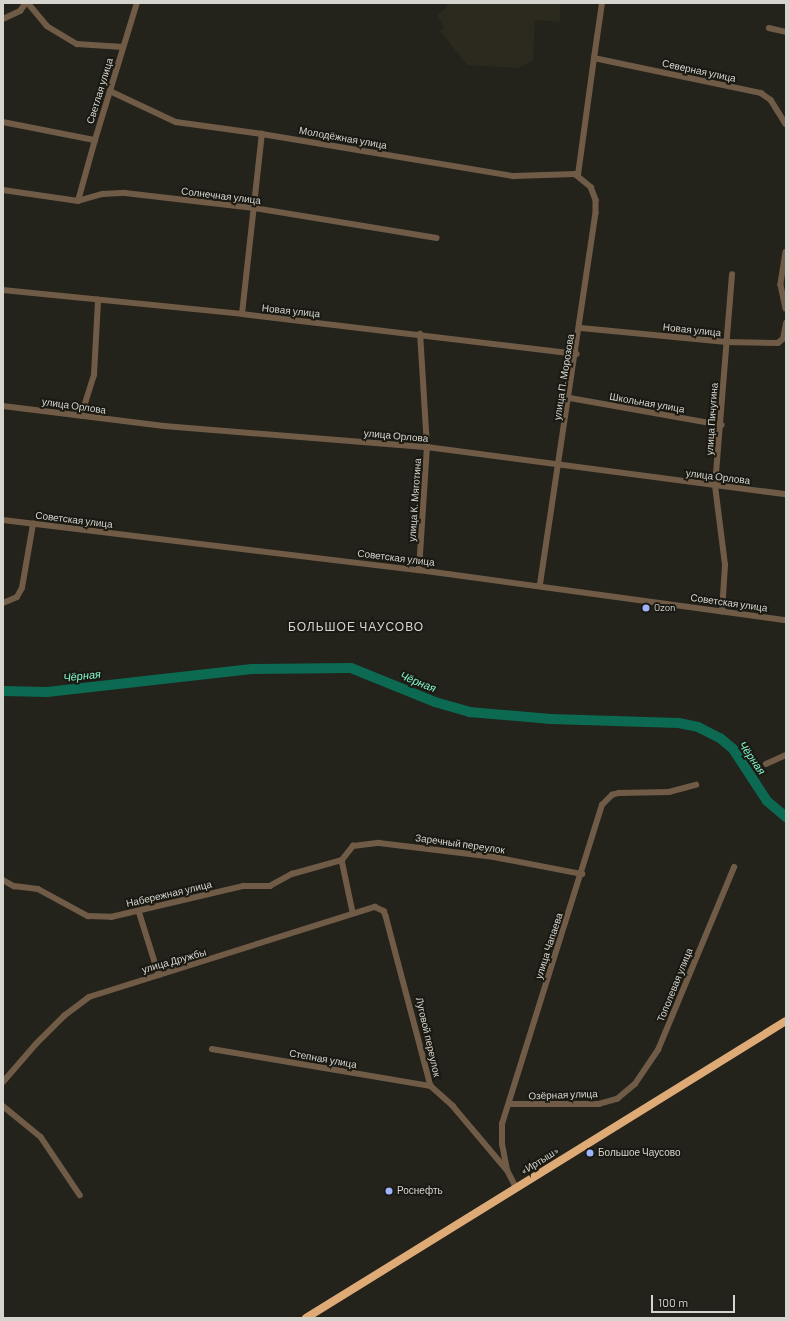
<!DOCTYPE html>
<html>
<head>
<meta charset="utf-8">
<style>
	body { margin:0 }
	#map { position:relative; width:789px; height:1321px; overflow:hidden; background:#23221b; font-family:Barlow,sans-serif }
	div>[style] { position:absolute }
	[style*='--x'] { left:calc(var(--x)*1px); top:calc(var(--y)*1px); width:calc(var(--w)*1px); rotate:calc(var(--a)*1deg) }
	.built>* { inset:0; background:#2c2a1e }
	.river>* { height:10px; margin:-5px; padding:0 5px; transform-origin:5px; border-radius:5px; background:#0b6a51 }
	.minor>* { height:5.5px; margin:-2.75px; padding:0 2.75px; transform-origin:2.75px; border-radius:2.75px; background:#705b47 }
	.highway>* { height:8px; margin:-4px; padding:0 4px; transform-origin:4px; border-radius:4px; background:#deaa76 }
	.dots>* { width:11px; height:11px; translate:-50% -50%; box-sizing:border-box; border:2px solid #1a1912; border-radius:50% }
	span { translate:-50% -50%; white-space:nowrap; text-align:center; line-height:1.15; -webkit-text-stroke:4px #1a1912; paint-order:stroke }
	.street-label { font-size:10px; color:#d5d4cf }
	.poi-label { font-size:10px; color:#d5d4cf }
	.left { translate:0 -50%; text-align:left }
	.water-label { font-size:11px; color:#80f4cb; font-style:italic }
	.quarter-label { font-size:12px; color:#d5d4cf; letter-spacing:1px }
	.frame { position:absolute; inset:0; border:4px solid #d5d4cf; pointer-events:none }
	.scale { position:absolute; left:651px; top:1295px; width:84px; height:18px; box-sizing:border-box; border:2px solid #d5d4cf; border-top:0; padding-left:5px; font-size:12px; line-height:14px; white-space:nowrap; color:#d5d4cf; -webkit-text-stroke:3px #1a1912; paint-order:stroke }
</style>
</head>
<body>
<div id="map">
	<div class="built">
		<div style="clip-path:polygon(446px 3px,560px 3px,560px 22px,535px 20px,533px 60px,519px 68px,467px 65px,440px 31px,444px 27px,437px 15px,447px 7px)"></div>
	</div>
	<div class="river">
		<div style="--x:3;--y:691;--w:44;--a:1.3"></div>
		<div style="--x:47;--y:692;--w:206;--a:-6.4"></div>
		<div style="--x:252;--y:669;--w:99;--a:-0.6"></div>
		<div style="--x:351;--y:668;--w:91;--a:22"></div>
		<div style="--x:435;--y:702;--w:35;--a:16"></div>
		<div style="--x:469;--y:712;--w:82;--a:4.9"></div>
		<div style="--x:551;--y:719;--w:128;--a:1.8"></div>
		<div style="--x:679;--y:723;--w:19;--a:12"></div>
		<div style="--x:698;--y:727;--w:25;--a:27"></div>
		<div style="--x:720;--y:738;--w:17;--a:40"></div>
		<div style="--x:733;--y:749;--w:62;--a:56.8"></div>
		<div style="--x:767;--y:801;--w:25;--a:40"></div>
	</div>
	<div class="minor">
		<div style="--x:28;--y:3;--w:30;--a:50"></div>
		<div style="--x:47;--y:26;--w:35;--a:31"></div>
		<div style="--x:77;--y:44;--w:46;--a:3.7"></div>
		<div style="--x:3;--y:19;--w:19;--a:-25"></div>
		<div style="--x:20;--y:11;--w:10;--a:-53"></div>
		<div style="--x:769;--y:28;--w:17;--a:13"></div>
		<div style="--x:594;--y:58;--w:56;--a:-81.7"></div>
		<div style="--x:110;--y:91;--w:73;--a:25.2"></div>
		<div style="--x:176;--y:122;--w:87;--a:7.9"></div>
		<div style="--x:262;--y:134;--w:255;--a:9.5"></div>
		<div style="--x:514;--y:176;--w:61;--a:-1.9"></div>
		<div style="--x:575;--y:174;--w:21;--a:39"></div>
		<div style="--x:591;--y:187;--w:14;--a:69"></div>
		<div style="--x:596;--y:200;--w:13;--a:90"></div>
		<div style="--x:596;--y:213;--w:377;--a:98.5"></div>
		<div style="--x:3;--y:122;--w:94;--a:11.1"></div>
		<div style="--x:578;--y:175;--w:118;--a:-82.2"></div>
		<div style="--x:594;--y:58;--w:171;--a:11.8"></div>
		<div style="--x:761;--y:93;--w:12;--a:35"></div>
		<div style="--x:771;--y:100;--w:28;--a:58"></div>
		<div style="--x:3;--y:190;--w:76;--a:8.3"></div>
		<div style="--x:78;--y:201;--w:26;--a:-16"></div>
		<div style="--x:103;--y:194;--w:22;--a:-3"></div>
		<div style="--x:125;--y:193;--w:130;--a:6.6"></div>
		<div style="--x:254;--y:208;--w:185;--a:9.3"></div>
		<div style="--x:78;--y:201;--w:63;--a:-74.4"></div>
		<div style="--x:95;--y:140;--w:143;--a:-73"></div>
		<div style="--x:786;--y:252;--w:33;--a:99"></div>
		<div style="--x:781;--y:285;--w:24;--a:78"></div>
		<div style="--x:3;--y:290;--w:240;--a:5.7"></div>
		<div style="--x:242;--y:314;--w:337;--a:6.8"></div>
		<div style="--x:242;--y:314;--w:181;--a:-83.7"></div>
		<div style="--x:581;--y:328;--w:146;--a:5.5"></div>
		<div style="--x:726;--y:342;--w:52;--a:1.1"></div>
		<div style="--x:778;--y:343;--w:6;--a:-39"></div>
		<div style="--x:783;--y:339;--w:16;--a:-79"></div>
		<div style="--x:570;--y:398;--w:154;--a:10.1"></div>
		<div style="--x:3;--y:406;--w:162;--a:7.1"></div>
		<div style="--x:164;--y:426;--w:264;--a:4.6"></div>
		<div style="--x:427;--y:447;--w:362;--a:7.5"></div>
		<div style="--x:81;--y:416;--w:43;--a:-72.4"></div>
		<div style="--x:94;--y:375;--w:75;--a:-86.9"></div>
		<div style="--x:3;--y:520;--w:419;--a:6.9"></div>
		<div style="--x:419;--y:570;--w:370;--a:7.8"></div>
		<div style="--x:419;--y:570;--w:123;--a:-86.3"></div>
		<div style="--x:427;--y:447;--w:113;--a:-93.5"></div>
		<div style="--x:3;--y:603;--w:15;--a:-23"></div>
		<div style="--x:17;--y:597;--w:10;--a:-61"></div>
		<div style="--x:22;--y:588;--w:65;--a:-80.2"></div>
		<div style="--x:722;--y:612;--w:47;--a:-86.3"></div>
		<div style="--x:725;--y:565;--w:80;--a:-97.2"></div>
		<div style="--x:715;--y:486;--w:212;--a:-85.4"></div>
		<div style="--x:766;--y:764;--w:22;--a:-24"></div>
		<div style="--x:342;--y:860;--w:18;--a:-52"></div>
		<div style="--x:353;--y:846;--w:26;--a:-7"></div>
		<div style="--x:379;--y:843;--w:116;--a:6.9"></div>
		<div style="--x:494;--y:857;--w:90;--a:10.9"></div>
		<div style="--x:342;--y:860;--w:53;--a:78.1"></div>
		<div style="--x:3;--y:880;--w:13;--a:29"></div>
		<div style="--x:14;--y:886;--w:24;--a:7"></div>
		<div style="--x:38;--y:889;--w:57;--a:28.4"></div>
		<div style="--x:88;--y:916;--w:23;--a:2"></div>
		<div style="--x:111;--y:917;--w:136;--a:-13.2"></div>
		<div style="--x:243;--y:886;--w:27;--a:0"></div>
		<div style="--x:270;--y:886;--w:25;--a:-29"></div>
		<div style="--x:292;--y:874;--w:52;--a:-15.6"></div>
		<div style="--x:139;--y:911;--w:67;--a:72.6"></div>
		<div style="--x:212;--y:1049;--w:222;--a:9.6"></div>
		<div style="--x:3;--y:1082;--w:50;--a:-49"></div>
		<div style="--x:36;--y:1044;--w:40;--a:-45"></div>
		<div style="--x:64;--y:1016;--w:31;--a:-37"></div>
		<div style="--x:89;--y:997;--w:300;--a:-17.5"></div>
		<div style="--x:375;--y:907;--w:10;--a:24"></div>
		<div style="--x:384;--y:911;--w:5;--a:68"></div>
		<div style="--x:386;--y:916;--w:176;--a:75.2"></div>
		<div style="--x:431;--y:1086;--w:30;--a:42"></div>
		<div style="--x:453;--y:1106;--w:84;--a:49.8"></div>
		<div style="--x:509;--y:1104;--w:90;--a:0"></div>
		<div style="--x:599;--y:1104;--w:19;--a:-16"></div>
		<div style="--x:617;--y:1099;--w:23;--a:-40"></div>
		<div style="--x:635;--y:1084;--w:41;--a:-55.9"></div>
		<div style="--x:658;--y:1050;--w:198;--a:-67.4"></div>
		<div style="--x:3;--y:1106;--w:49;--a:39.2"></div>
		<div style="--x:41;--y:1137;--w:70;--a:56.1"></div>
		<div style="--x:516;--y:1188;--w:20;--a:-117"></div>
		<div style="--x:507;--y:1170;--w:26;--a:-101"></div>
		<div style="--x:502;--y:1144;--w:20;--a:-90"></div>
		<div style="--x:502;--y:1124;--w:334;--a:-72.6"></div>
		<div style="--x:602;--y:805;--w:14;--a:-45"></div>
		<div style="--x:612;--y:795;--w:7;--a:-16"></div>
		<div style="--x:619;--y:793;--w:50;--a:-1.1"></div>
		<div style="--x:669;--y:792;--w:28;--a:-15"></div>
	</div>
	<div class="highway">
		<div style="--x:306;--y:1318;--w:564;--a:-31.75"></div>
	</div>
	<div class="dots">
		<div style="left:646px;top:608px;background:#9eb4fd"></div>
		<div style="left:590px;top:1153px;background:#9eb4fd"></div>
		<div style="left:389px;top:1191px;background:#9eb4fd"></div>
	</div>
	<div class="street-label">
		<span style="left:699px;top:71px;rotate:12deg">Северная улица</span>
		<span style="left:100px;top:91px;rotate:-73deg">Светлая улица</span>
		<span style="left:343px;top:138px;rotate:10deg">Молодёжная улица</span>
		<span style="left:221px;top:196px;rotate:7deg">Солнечная улица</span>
		<span style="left:291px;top:311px;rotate:6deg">Новая улица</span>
		<span style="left:692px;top:330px;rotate:6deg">Новая улица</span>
		<span style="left:564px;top:377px;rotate:-81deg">улица П. Морозова</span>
		<span style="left:647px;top:403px;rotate:10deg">Школьная улица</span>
		<span style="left:74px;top:406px;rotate:8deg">улица Орлова</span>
		<span style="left:712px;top:419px;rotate:-86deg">улица Пичугина</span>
		<span style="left:396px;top:436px;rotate:5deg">улица Орлова</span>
		<span style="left:718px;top:477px;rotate:7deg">улица Орлова</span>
		<span style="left:415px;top:500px;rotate:-86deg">улица К. Мяготина</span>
		<span style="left:74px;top:520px;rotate:7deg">Советская улица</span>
		<span style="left:396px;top:558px;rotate:7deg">Советская улица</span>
		<span style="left:729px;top:603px;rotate:8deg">Советская улица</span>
		<span style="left:460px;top:844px;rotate:8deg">Заречный переулок</span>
		<span style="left:169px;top:894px;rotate:-13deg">Набережная улица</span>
		<span style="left:549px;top:946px;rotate:-72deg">улица Чапаева</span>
		<span style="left:174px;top:961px;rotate:-16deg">улица Дружбы</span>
		<span style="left:675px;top:985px;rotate:-68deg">Тополевая улица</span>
		<span style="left:428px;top:1037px;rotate:77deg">Луговой переулок</span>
		<span style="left:323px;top:1059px;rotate:10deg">Степная улица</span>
		<span style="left:563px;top:1095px;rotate:-2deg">Озёрная улица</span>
		<span style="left:540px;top:1161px;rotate:-32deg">«Иртыш»</span>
	</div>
	<div class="poi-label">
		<span class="left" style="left:654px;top:608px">Ozon</span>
		<span class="left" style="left:598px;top:1153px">Большое Чаусово</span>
		<span class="left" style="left:397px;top:1191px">Роснефть</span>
	</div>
	<div class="water-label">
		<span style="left:82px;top:676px;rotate:-6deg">Чёрная</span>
		<span style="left:418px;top:682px;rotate:22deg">Чёрная</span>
		<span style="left:752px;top:758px;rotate:55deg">Чёрная</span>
	</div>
	<div class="quarter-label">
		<span style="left:356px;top:627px">БОЛЬШОЕ ЧАУСОВО</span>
	</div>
	<div class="frame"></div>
	<div class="scale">100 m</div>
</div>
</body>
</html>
